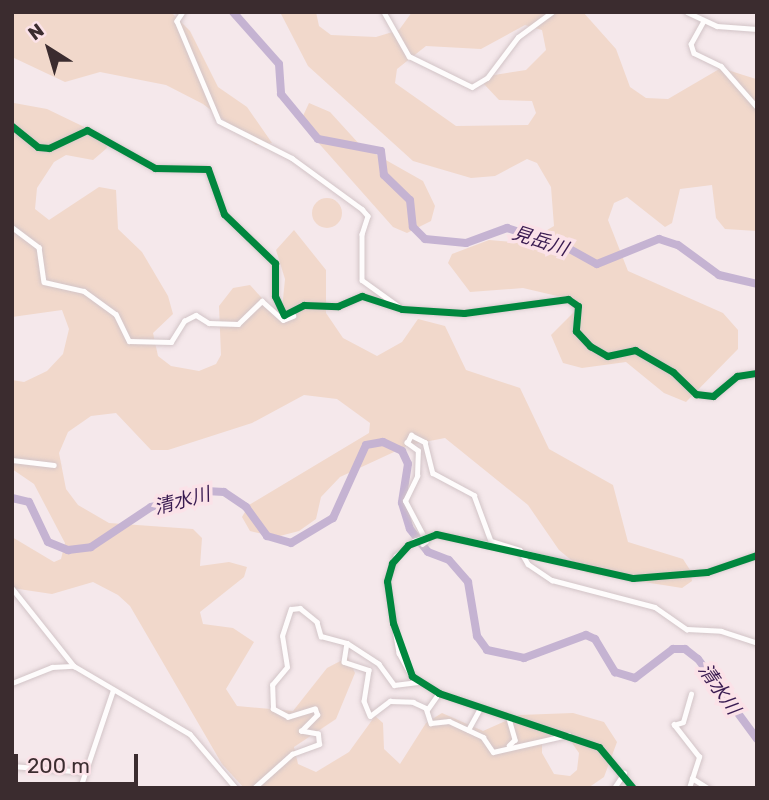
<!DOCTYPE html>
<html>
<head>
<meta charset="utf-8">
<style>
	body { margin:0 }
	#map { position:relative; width:769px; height:800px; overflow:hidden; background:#f5e8eb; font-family:Rubik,"Noto Sans JP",sans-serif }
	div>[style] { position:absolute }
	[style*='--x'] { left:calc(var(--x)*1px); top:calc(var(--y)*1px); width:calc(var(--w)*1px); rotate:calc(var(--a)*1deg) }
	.green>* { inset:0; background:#f1d8cb }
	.round { border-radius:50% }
	.river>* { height:8px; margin:-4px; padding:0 4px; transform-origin:4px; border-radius:4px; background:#c5b3d2 }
	.roads { filter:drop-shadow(0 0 2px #d2c4c7) drop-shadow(0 0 2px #d2c4c7) }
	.minor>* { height:4.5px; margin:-2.25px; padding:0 2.25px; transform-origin:2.25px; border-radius:2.25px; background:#fefcfc }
	.bridges { filter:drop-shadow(0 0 2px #d2c4c7) drop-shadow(0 0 2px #d2c4c7) }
	.minor-bridge>* { height:4.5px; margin:-2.25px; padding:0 2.25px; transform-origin:2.25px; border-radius:2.25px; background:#fefcfc }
	.cycleway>* { height:7px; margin:-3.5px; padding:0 3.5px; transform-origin:3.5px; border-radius:3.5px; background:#00873e }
	span { translate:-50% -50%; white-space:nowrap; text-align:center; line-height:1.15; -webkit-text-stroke:7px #fbe2e8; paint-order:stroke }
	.water-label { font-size:19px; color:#391b51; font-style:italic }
	.frame { position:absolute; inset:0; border:14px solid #3b2c2f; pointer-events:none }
	.north { position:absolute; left:14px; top:14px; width:70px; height:70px; -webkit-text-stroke:5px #fbe2e8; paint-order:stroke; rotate:323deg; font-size:19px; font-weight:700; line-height:28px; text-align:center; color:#3b2c2f }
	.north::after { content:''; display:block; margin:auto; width:24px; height:32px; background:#3b2c2f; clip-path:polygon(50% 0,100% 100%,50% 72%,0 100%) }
	.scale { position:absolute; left:14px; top:754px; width:124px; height:32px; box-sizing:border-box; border:4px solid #3b2c2f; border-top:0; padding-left:9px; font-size:21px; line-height:24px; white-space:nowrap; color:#3b2c2f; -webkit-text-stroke:5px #fbe2e8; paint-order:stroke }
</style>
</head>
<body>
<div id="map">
	<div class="green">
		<div style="clip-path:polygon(12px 12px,171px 12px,190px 31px,218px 87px,247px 107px,272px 143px,256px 145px,203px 104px,166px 85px,100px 72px,65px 82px,12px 57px)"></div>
		<div style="clip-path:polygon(evenodd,280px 12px,316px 12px,319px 26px,331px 35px,376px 37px,399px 30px,412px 12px,583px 12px,616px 49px,630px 87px,646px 98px,668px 99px,721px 68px,756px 79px,757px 231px,725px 229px,716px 218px,712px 185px,680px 189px,672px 223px,665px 227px,627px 197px,614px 203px,608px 220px,628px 271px,723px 313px,738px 330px,738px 349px,686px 402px,664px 393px,626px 362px,582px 368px,563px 363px,551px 335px,575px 311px,570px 299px,523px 288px,470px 292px,448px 263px,452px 254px,489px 240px,525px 243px,554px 226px,551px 187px,537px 163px,527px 159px,495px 176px,471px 178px,413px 161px,308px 66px,280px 12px,525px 25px,542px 30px,546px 50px,526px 70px,488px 76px,484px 84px,499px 100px,532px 101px,536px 113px,528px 125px,456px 126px,395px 83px,397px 69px,426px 46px,481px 49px,525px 25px)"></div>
		<div style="clip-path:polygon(evenodd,14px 103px,47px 109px,105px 137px,107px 148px,93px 160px,66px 155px,54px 162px,37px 188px,35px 209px,49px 220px,99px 187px,116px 190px,118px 229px,142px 252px,168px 296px,173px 314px,153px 333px,158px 356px,171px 366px,199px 371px,216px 364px,221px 355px,219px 306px,233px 288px,250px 285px,271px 308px,282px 309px,285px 279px,276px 250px,294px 230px,326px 270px,326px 313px,343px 338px,377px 356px,402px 342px,418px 319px,445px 326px,466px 370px,520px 388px,549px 449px,613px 485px,628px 542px,683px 559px,690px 570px,692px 581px,682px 588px,587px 573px,559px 550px,528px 505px,445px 438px,409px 445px,340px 477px,321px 497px,316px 519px,299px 531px,276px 537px,250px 531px,242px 517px,249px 505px,369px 433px,370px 423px,337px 399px,304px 395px,252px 423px,168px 450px,151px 450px,116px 413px,91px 416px,68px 432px,59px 453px,66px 489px,78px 505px,109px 523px,193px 529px,202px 538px,200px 566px,229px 562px,247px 567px,244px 577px,200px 612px,203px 624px,233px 628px,254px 642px,226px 689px,237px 706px,293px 711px,327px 668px,348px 657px,355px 673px,336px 719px,294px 747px,298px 764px,316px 772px,349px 752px,375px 716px,383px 723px,384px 749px,400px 764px,426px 723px,442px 713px,483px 731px,519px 715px,573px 713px,604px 722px,617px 742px,604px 777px,588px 788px,244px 788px,222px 764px,130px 606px,118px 595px,93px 582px,52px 594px,12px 588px,12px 537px,54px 562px,61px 559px,65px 543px,34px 484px,12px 469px,12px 380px,24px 382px,47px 371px,63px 354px,69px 329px,62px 310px,12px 317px,14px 103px,554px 733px,565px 733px,579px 753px,577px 770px,570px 776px,554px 774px,542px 753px,542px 743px,554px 733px)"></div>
		<div style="clip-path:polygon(309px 103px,330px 112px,361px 146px,423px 181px,435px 206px,431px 221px,407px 233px,393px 227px,307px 130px,303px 116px)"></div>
		<div class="round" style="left:312px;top:198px;width:30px;height:30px"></div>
	</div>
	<div class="river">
		<div style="--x:233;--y:12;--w:69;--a:48.5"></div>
		<div style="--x:279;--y:64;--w:30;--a:86"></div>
		<div style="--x:281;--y:94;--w:58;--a:50.6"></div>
		<div style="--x:318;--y:139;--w:64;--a:10.8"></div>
		<div style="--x:381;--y:151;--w:24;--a:83"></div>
		<div style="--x:384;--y:175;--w:36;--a:44"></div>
		<div style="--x:410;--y:200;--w:27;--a:84"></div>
		<div style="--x:413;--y:227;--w:17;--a:45"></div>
		<div style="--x:425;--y:239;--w:41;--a:5.6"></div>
		<div style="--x:466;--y:243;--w:44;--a:-20.1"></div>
		<div style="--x:507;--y:228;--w:62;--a:17.9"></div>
		<div style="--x:566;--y:247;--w:35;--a:29"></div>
		<div style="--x:597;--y:264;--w:67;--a:-22"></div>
		<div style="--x:659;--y:239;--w:20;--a:18"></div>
		<div style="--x:678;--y:245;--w:51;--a:36.2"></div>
		<div style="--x:719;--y:275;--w:39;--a:13"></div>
		<div style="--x:12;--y:498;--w:17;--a:13"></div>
		<div style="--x:29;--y:502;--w:44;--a:64.6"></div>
		<div style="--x:48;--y:542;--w:22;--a:22"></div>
		<div style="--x:68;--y:550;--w:23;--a:-7"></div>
		<div style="--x:91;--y:547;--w:72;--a:-33.7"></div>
		<div style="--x:151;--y:507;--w:57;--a:-16.2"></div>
		<div style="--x:206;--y:491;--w:18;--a:3"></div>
		<div style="--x:224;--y:492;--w:27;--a:34"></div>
		<div style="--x:246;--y:507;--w:36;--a:54"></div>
		<div style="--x:267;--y:536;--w:25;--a:16"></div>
		<div style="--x:291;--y:543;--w:49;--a:-30.8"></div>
		<div style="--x:333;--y:518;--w:80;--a:-65.7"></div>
		<div style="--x:366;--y:445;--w:17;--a:-10"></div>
		<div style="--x:383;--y:442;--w:21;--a:25"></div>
		<div style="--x:402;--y:451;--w:14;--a:65"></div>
		<div style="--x:408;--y:464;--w:39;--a:99"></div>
		<div style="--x:402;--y:503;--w:27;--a:73"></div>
		<div style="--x:410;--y:529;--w:29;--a:52"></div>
		<div style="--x:428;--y:552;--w:22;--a:21"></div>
		<div style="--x:449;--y:560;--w:29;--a:49"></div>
		<div style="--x:468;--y:582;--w:55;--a:80.5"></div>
		<div style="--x:477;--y:636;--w:17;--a:54"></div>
		<div style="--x:487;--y:650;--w:38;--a:12"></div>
		<div style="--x:524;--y:658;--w:66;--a:-20.4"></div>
		<div style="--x:586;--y:635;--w:10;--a:24"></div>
		<div style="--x:595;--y:639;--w:39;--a:59"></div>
		<div style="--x:615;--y:672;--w:21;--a:17"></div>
		<div style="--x:635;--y:678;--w:48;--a:-37.3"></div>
		<div style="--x:673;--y:649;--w:12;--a:0"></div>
		<div style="--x:685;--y:649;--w:16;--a:38"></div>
		<div style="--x:698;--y:659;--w:99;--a:53.6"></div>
	</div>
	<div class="roads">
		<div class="minor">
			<div style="--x:183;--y:12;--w:11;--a:124"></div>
			<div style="--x:177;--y:21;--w:108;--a:67.2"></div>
			<div style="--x:219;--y:121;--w:82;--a:26.9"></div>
			<div style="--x:292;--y:158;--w:87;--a:36.1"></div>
			<div style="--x:362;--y:209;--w:9;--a:49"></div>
			<div style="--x:368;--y:216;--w:19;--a:108"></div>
			<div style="--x:362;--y:234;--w:46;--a:90"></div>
			<div style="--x:362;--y:280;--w:48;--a:35.7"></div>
			<div style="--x:384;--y:12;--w:51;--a:60.4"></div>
			<div style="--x:409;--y:56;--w:70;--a:26.2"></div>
			<div style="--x:472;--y:87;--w:17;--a:-31"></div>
			<div style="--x:487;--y:78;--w:51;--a:-52.9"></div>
			<div style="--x:518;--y:37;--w:42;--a:-36.3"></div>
			<div style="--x:687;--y:12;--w:33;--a:25"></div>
			<div style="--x:717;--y:26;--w:40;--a:4.3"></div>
			<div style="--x:704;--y:21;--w:26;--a:119"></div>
			<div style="--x:691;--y:44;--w:9;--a:72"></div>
			<div style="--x:694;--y:53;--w:30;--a:26"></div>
			<div style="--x:721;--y:66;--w:55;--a:48.7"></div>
			<div style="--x:12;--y:126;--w:33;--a:39"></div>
			<div style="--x:38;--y:147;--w:11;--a:5"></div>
			<div style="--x:49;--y:148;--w:42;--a:-25.3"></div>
			<div style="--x:87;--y:130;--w:78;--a:29.2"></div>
			<div style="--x:155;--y:168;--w:53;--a:1.1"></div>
			<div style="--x:208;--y:169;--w:48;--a:70.4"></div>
			<div style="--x:224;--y:214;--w:71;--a:43.9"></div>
			<div style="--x:275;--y:263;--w:33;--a:90"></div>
			<div style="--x:275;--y:296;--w:21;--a:65"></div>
			<div style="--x:284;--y:315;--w:22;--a:-27"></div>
			<div style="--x:304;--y:305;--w:34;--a:2"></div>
			<div style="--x:338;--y:306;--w:26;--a:-23"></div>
			<div style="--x:362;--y:296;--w:42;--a:18"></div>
			<div style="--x:402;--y:309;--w:62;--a:3.7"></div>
			<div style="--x:464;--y:313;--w:105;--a:-7.7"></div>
			<div style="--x:568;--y:299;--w:12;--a:35"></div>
			<div style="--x:578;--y:306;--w:25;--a:95"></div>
			<div style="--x:576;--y:331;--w:21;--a:47"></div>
			<div style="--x:590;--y:346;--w:20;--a:30"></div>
			<div style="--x:607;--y:356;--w:29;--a:-12"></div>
			<div style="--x:635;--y:350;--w:44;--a:30.1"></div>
			<div style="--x:673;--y:372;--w:32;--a:44"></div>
			<div style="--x:696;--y:394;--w:17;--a:7"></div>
			<div style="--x:713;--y:396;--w:31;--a:-40"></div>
			<div style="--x:737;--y:376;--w:20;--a:-9"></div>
			<div style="--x:12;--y:227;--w:34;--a:37"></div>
			<div style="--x:39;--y:247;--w:35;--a:82"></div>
			<div style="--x:44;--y:282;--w:41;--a:12.7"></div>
			<div style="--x:84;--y:291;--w:39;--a:36"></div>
			<div style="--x:116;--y:314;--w:30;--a:64"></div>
			<div style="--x:129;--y:341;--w:42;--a:1.4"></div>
			<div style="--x:171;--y:342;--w:25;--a:-58"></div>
			<div style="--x:184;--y:321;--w:13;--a:-27"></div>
			<div style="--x:196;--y:315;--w:15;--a:32"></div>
			<div style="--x:209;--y:323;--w:29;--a:2"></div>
			<div style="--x:238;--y:324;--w:33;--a:-44"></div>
			<div style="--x:262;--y:301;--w:28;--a:42"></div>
			<div style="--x:283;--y:320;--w:11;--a:-22"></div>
			<div style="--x:12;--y:460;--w:42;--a:6.8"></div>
			<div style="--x:422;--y:544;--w:5;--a:-37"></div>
			<div style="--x:426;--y:541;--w:45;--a:-117.7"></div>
			<div style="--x:405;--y:501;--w:28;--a:-64"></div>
			<div style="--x:417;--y:476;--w:25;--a:-88"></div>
			<div style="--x:418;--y:451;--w:14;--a:-144"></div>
			<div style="--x:407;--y:443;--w:9;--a:-63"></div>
			<div style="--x:411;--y:435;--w:16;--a:27"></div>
			<div style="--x:425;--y:442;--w:32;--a:76"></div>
			<div style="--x:433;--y:473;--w:47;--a:28.2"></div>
			<div style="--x:474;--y:495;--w:49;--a:69.7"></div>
			<div style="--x:491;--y:541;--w:30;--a:17"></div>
			<div style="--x:520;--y:550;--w:16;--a:60"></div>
			<div style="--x:528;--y:564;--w:29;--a:34"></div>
			<div style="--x:552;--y:580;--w:106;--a:14.7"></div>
			<div style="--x:655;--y:607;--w:39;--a:35"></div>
			<div style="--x:687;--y:629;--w:34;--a:3"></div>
			<div style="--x:721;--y:631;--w:38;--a:18"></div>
			<div style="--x:488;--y:544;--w:149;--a:13.2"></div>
			<div style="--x:633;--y:578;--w:74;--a:-4.6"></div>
			<div style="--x:707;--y:572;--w:53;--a:-18.8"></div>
			<div style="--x:396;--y:556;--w:27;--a:110"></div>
			<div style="--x:387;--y:581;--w:73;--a:80.5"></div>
			<div style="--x:399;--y:653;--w:26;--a:61"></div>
			<div style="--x:412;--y:676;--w:32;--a:32"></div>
			<div style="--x:439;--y:693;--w:169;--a:18.6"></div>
			<div style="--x:599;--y:747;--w:53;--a:50.3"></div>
			<div style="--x:12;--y:588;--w:100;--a:51.5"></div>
			<div style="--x:74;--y:666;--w:134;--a:30.4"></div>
			<div style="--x:190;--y:734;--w:71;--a:49.6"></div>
			<div style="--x:347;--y:643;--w:19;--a:99"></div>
			<div style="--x:344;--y:662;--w:26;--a:18"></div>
			<div style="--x:369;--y:670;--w:31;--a:99"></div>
			<div style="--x:364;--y:701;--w:16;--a:68"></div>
			<div style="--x:370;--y:716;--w:25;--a:-37"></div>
			<div style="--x:390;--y:701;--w:23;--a:2"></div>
			<div style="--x:413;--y:702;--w:14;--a:25"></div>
			<div style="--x:426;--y:708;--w:16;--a:72"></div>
			<div style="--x:431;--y:723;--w:18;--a:-6"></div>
			<div style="--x:449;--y:721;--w:38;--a:25"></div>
			<div style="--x:483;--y:737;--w:18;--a:56"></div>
			<div style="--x:493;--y:752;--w:77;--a:-12.8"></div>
			<div style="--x:12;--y:683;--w:43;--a:-21.8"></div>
			<div style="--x:52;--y:667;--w:21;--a:-3"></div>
			<div style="--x:427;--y:710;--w:21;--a:-55"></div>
			<div style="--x:508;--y:715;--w:26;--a:74"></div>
			<div style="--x:515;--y:740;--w:8;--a:135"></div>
			<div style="--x:468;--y:730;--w:26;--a:-61"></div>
			<div style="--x:12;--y:766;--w:73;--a:4.7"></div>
			<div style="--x:692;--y:778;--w:19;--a:32"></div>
			<div style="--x:80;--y:788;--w:103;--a:-71.4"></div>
			<div style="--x:254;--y:788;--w:51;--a:-41.8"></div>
			<div style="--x:292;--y:754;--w:29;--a:-20"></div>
			<div style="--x:319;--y:744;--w:10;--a:-96"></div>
			<div style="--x:318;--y:734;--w:17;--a:-170"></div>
			<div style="--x:301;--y:731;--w:23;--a:-45"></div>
			<div style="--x:317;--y:715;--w:6;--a:-108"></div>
			<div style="--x:315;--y:709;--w:28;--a:163"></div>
			<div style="--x:288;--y:717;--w:17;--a:-152"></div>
			<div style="--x:273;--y:709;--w:24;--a:-92"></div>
			<div style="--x:272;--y:685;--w:23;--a:-50"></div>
			<div style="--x:287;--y:667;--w:31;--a:-99"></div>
			<div style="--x:282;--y:636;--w:28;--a:-72"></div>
			<div style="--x:291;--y:609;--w:9;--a:-6"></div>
			<div style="--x:300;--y:608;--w:22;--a:39"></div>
			<div style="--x:317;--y:622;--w:15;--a:74"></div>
			<div style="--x:321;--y:636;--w:27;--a:15"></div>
			<div style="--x:347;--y:643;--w:38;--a:33"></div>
			<div style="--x:379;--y:664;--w:26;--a:54"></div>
			<div style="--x:394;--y:685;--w:24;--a:-7"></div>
			<div style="--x:614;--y:788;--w:18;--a:-56"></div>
			<div style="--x:689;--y:788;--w:33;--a:-72"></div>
			<div style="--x:699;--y:757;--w:41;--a:-128"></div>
			<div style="--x:674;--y:725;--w:9;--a:-18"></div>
			<div style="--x:683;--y:722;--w:29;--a:-74"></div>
		</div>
	</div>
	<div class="bridges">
		<div class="minor-bridge">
			<div style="--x:396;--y:556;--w:23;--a:-40"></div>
			<div style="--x:414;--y:541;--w:23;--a:-18"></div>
			<div style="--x:436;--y:534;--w:53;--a:10.9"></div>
		</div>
	</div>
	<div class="cycleway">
		<div style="--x:12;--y:126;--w:33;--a:39"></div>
		<div style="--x:38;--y:147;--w:11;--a:5"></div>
		<div style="--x:49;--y:148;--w:42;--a:-25.3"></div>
		<div style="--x:87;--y:130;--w:78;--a:29.2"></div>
		<div style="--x:155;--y:168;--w:53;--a:1.1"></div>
		<div style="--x:208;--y:169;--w:48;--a:70.4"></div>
		<div style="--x:224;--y:214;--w:71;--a:43.9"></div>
		<div style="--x:275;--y:263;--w:33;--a:90"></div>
		<div style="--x:275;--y:296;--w:21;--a:65"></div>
		<div style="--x:284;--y:315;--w:22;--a:-27"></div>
		<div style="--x:304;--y:305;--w:34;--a:2"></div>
		<div style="--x:338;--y:306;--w:26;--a:-23"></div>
		<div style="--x:362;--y:296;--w:42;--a:18"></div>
		<div style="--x:402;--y:309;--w:62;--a:3.7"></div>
		<div style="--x:464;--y:313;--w:105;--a:-7.7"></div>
		<div style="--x:568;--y:299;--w:12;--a:35"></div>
		<div style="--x:578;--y:306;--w:25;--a:95"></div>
		<div style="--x:576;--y:331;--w:21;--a:47"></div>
		<div style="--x:590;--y:346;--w:20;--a:30"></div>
		<div style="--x:607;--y:356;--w:29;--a:-12"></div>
		<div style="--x:635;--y:350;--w:44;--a:30.1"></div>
		<div style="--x:673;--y:372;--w:32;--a:44"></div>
		<div style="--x:696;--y:394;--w:17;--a:7"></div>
		<div style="--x:713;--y:396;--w:31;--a:-40"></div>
		<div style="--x:737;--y:376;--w:20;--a:-9"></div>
		<div style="--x:633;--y:788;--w:53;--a:-129.7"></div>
		<div style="--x:599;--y:747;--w:169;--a:-161.4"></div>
		<div style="--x:439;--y:693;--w:32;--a:-148"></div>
		<div style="--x:412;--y:676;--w:56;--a:-109.7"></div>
		<div style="--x:393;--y:623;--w:42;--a:-98.1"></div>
		<div style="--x:387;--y:581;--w:19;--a:-74"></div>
		<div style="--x:392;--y:563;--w:24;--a:-48"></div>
		<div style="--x:408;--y:545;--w:30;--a:-21"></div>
		<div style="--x:436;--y:534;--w:202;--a:12.6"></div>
		<div style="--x:633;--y:578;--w:74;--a:-4.6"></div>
		<div style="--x:707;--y:572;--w:53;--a:-18.8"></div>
	</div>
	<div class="water-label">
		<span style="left:540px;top:241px;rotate:18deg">見岳川</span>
		<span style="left:182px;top:501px;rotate:-15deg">清水川</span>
		<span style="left:719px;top:689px;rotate:55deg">清水川</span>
	</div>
	<div class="frame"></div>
	<div class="north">N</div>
	<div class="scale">200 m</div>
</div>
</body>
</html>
